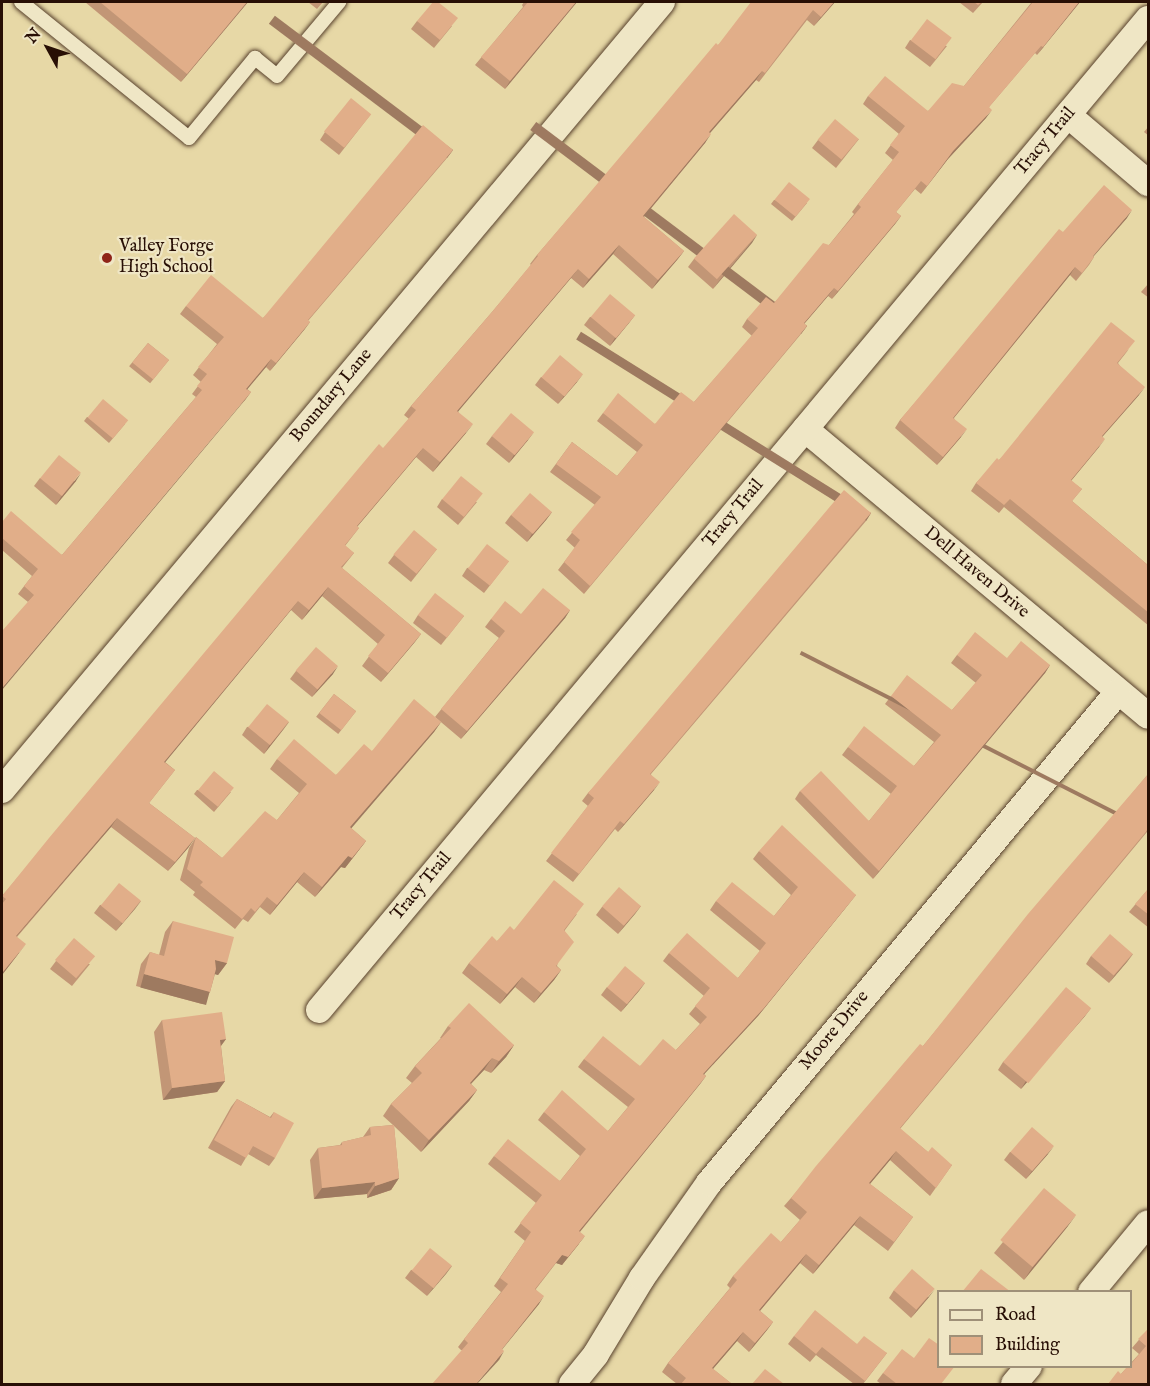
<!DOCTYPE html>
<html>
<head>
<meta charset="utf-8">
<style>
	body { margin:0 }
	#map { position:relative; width:1150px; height:1386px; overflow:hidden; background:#e7d8a6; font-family:"IM FELL English",serif }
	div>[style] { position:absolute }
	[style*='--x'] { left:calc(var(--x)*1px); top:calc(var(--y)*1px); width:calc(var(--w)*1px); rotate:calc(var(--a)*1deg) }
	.roads { filter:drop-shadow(0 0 2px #58412d) drop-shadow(0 0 2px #58412d) }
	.service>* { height:14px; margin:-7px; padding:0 7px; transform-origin:7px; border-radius:7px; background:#efe6c5 }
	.minor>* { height:26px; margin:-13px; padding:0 13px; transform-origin:13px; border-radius:13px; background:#efe6c5 }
	.wall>* { inset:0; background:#c29676; transform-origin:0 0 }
	.shaded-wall>* { inset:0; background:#9e7a60; transform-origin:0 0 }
	.building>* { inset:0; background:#e1ae89; transform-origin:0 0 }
	.dots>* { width:16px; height:16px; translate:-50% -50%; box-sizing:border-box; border:3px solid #efe6c5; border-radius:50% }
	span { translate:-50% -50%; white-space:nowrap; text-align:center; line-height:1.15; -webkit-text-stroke:4.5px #efe6c5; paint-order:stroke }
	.street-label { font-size:18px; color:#280f05 }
	.poi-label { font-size:18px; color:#280f05 }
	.left { translate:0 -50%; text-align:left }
	.frame { position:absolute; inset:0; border:3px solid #280f05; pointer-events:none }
	.legend { position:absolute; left:937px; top:1290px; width:195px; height:78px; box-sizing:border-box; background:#efe6c5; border:2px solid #9f9078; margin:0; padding:8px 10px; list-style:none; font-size:18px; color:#280f05 }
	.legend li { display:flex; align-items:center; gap:12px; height:30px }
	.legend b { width:30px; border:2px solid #9f9078 }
	.north { position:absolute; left:18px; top:18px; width:60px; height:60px; -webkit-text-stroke:4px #efe6c5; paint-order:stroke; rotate:310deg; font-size:16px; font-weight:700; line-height:24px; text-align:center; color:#280f05 }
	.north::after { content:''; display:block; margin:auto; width:21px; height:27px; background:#280f05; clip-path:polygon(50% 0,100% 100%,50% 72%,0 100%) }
</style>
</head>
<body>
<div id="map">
	<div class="roads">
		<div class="service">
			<div style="--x:21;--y:2;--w:216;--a:39"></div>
			<div style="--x:189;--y:138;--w:104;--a:-50.5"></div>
			<div style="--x:255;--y:58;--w:28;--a:39"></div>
			<div style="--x:277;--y:76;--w:97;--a:-50"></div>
		</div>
		<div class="minor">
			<div style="--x:1068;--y:115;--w:105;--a:40.4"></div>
			<div style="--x:805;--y:429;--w:447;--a:39.9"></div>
			<div style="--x:2;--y:790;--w:1028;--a:-50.05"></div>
			<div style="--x:319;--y:1010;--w:1292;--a:-50.09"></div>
			<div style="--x:1091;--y:1292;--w:89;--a:-50.4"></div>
			<div style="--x:572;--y:1384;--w:38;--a:-51"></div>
			<div style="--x:596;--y:1354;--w:89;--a:-58.8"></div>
			<div style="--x:642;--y:1278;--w:116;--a:-54.8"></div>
			<div style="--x:709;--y:1183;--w:639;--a:-50.21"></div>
			<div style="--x:1014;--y:1384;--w:23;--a:-50"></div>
		</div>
	</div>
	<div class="wall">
		<div style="clip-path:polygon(85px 2px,248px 2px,181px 82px)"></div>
		<div style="clip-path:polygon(308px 2px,323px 2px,317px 9px)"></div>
		<div style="clip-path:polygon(524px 2px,577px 2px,505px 89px,475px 65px,523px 7px,522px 5px)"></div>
		<div style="clip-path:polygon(784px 2px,835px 2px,814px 26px,807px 20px,759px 82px,756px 80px,710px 133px,705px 143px,644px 217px,684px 251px,677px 260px,652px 289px,613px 254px,583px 288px,571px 278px,458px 411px,466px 433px,433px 472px,416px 457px,357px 527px,359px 528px,345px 546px,354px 553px,342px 568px,421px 634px,414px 643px,381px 682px,362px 666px,378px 644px,322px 596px,302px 620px,291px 610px,165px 762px,175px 770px,149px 803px,195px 838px,188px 848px,168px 871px,111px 827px,17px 937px,19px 953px,2px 975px,2px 896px,409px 419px,404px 415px,411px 406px,492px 312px,531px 265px,530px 264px,537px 255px,718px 45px)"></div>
		<div style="clip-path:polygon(959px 2px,983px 2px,973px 13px)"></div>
		<div style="clip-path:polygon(1029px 2px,1080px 2px,1037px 55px,1035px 53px,989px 107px,986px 118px,948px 159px,921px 194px,915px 189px,896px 212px,901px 216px,895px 224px,832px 299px,828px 296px,804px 324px,807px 326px,801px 334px,584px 594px,558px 570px,575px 548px,566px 540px,595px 505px,550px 472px,572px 442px,617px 476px,637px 452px,597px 421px,603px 413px,655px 424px,694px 402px,752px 336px,742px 327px,747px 319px,774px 303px,829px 245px,854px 214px,852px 212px,858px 204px,893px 160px,885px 153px,899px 134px,863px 104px,868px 96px,928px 111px,964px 86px,1031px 3px)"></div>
		<div style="clip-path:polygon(417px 21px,452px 26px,434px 48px,411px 29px)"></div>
		<div style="clip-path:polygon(910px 40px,947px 46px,930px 67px,905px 48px)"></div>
		<div style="clip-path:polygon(371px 114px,339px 155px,320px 140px,325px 132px)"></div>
		<div style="clip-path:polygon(1149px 126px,1149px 136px,1144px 132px)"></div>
		<div style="clip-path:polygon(859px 139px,836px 168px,812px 148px,818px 140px)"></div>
		<div style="clip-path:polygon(453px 150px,447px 158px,308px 321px,310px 322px,304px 330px,270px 371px,266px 367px,247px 389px,251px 392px,245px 400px,28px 602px,18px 594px,32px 576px,2px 550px,2px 522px,62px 555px,196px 397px,192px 394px,201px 382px,193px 375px,217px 344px,180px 314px,186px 306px,263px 318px)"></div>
		<div style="clip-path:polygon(774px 200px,807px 203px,792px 221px,771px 204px)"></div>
		<div style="clip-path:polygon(1127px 218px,1093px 256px,1094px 257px,1089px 265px,1076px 281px,1070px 275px,954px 418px,961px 437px,937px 465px,895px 428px,900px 420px,1063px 232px)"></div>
		<div style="clip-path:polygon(757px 235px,713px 289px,688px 267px,694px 259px)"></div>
		<div style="clip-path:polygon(1149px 283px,1149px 298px,1141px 292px)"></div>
		<div style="clip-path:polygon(635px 315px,610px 346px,584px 325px,590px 317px)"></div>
		<div style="left:148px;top:343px;width:27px;height:30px;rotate:39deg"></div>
		<div style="clip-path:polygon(1129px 349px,1118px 363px,1139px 395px,1102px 437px,1099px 447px,1071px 481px,1082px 489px,1072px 501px,1149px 566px,1149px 626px,1004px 507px,999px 513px,971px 491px,976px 483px,999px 460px)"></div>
		<div style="clip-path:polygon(541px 377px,577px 382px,558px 404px,535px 385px)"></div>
		<div style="clip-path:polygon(87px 417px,125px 424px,109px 443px,84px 421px)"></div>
		<div style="clip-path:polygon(492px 436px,528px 440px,509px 463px,486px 444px)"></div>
		<div style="clip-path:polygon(40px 478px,76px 481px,56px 505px,34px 486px)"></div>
		<div style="clip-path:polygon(442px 499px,477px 502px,458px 525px,437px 507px)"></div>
		<div style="clip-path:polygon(552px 512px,546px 520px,527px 542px,505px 523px,511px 515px)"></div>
		<div style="clip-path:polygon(871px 513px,866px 521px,651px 774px,654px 790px,618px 832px,615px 829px,573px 882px,546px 861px,588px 806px,582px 801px,588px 793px)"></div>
		<div style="clip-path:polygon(437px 549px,411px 582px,388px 563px,394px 555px)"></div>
		<div style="clip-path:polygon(509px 561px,484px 593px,462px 576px,467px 568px)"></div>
		<div style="clip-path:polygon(570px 610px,565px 618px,461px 739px,435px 717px,499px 638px,485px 627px,491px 619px,521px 614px)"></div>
		<div style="clip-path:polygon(418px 615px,464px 616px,441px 645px,413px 623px)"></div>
		<div style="clip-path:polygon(957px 655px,1007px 658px,1050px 665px,1045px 673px,873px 879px,795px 799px,800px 791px,869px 821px,891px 794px,842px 755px,848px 747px,914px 766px,934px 742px,885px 704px,891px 696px,952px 710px,976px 683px,951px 663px)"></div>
		<div style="clip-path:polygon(296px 671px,333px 674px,312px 697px,290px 679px)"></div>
		<div style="left:334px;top:694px;width:28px;height:29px;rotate:38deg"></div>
		<div style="clip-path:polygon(289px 722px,264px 754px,242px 735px,247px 727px)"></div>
		<div style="clip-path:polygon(441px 722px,434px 732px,351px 828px,366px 841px,345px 868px,341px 867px,315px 897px,297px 882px,270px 915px,260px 907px,248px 922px,243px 919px,235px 929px,193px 895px,195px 892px,180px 880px,189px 848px,196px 837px,222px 858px,277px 820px,299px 793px,270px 769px,277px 759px,336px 775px,372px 751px)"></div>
		<div style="clip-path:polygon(1149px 773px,1149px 834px,1147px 832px,900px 1129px,928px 1152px,952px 1165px,930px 1196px,890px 1160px,870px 1184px,913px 1217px,888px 1251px,854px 1225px,813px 1274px,800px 1263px,760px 1311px,773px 1322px,767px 1330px,749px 1352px,737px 1341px,713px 1369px,732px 1384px,677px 1384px,662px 1372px,668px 1363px,730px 1288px,727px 1285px,733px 1276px,781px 1242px,800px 1220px,784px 1206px,791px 1198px,923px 1046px)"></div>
		<div style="clip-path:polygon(197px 790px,231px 792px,214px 812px,194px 794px)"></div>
		<div style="clip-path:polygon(759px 851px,856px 895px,758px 1016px,704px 1074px,706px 1076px,700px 1084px,580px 1232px,579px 1244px,562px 1265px,556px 1263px,536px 1289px,539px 1304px,502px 1349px,499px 1360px,461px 1350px,458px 1347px,501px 1292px,494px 1286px,525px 1241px,514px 1232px,536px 1203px,488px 1164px,494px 1156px,560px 1181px,580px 1156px,538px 1120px,544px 1112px,608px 1131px,628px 1107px,578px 1067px,584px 1059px,640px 1066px,676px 1050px,700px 1024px,689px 1014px,704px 996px,663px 961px,669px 953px,738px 978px,760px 951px,710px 910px,716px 901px,774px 916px,791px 895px,753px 859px)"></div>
		<div style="clip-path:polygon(1149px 888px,1149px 928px,1129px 912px)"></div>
		<div style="clip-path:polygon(141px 901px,116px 931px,94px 913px,100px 905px)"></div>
		<div style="clip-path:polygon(641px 906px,618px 934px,596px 915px,602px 907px)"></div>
		<div style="clip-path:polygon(577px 914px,565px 930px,557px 966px,561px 970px,554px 980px,534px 1003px,515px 987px,500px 1004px,462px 973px,469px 963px,497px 941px,514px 930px)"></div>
		<div style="clip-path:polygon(173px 921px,227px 963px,218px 975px,215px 974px,210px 992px,202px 1004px,136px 986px,141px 964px,150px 952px,159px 955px,165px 932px)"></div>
		<div style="clip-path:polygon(1133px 954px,1109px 983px,1086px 964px,1091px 956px)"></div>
		<div style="clip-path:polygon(56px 961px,90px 964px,72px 986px,50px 969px)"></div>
		<div style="clip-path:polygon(645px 983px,621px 1012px,601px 995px,607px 987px)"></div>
		<div style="clip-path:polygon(1085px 1016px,1021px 1089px,998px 1070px,1003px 1062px)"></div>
		<div style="clip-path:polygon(162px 1020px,226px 1039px,221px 1046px,225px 1081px,217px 1092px,163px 1100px,154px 1032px)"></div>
		<div style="clip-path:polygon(448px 1026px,514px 1045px,506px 1057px,491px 1073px,484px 1070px,471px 1084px,477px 1090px,469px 1101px,421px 1152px,394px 1126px,399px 1178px,391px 1190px,367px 1198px,367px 1194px,314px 1199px,310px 1160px,318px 1148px,340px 1145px,342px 1142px,363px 1137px,370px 1127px,393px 1125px,383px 1116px,391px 1104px,412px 1083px,406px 1078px,415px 1066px,441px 1038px,440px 1038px)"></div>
		<div style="clip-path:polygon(237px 1099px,270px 1117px,274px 1112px,275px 1158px,269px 1166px,248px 1154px,241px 1166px,208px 1148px,231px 1107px)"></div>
		<div style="clip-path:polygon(1010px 1152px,1048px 1154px,1026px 1179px,1004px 1160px)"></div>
		<div style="clip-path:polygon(1068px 1226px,1024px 1280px,994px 1253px,1003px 1242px)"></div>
		<div style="clip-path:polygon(452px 1266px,427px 1296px,405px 1278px,411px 1270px)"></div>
		<div style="clip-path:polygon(894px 1290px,929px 1297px,911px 1318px,889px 1298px)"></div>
		<div style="clip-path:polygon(1149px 1328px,1149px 1383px,1147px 1384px,1108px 1384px,1121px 1374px,1139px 1354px,1132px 1348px)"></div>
		<div style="clip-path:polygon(794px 1336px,857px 1344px,887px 1353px,863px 1384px,854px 1384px,816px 1355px,810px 1362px,788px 1344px)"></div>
		<div style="clip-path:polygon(883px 1373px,942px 1384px,881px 1384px,877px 1381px)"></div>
	</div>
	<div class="shaded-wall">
		<div style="clip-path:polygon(247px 2px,248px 2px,181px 82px,187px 74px)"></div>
		<div style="clip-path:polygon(576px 2px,577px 2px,505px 89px,510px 81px)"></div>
		<div style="clip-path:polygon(834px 2px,835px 2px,814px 26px,821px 17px)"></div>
		<div style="clip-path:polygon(1079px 2px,1080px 2px,1037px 55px,1043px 47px)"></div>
		<div style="clip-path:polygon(762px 71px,756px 80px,703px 141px,709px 132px)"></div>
		<div style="clip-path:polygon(992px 110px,986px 118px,948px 159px,921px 194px,953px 151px)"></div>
		<div style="clip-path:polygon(711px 134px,705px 143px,637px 225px,643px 216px)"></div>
		<div style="left:453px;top:150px;width:10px;height:223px;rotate:127deg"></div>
		<div style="clip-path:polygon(1132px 210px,1127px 218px,1087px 264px,1093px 256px)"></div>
		<div style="clip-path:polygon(901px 216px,895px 224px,832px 299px,838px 291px)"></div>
		<div style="clip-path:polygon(757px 235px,752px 243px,713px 289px,719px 281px)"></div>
		<div style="clip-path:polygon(619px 245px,613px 254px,583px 288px,589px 279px)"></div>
		<div style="clip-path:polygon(684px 251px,677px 260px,652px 289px,658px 280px)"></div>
		<div style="clip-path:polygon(1075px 267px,1070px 275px,947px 426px,953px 418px)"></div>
		<div style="clip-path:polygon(578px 269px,571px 278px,451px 420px,457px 411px)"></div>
		<div style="clip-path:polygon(834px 288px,828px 296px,798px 331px,804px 323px)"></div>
		<div style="clip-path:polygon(635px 315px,629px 323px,610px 346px,615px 338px)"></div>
		<div style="clip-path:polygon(310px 322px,304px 330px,270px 371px,276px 363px)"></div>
		<div style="left:807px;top:326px;width:10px;height:339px;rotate:127deg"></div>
		<div style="clip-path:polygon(271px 359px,266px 367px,241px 397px,246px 389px)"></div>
		<div style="clip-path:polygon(583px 374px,577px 382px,558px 404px,564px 396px)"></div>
		<div style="clip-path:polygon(1145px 387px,1139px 395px,1096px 444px,1102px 436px)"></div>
		<div style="clip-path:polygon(251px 392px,245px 400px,2px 690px,2px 688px)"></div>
		<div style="clip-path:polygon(473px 424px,466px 433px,433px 472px,440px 462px)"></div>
		<div style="clip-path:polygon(967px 429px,961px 437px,937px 465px,943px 457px)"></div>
		<div style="clip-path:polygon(534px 432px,528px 440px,509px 463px,514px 455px)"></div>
		<div style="clip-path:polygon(1105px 439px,1099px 447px,1065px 488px,1071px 480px)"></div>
		<div style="clip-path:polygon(423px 448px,416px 457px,350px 535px,357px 526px)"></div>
		<div style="clip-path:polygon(81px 473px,76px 481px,56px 505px,61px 497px)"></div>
		<div style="clip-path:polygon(552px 512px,546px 520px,527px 542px,532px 534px)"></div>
		<div style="left:871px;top:513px;width:9px;height:342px;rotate:122deg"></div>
		<div style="clip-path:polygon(328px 587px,322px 596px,302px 620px,309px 610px)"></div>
		<div style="clip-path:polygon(298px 601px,291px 610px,158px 771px,164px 762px)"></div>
		<div style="clip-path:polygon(570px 610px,565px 618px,461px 739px,467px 731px)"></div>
		<div style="clip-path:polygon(421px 634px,414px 643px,381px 682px,388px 673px)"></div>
		<div style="clip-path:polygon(1050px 665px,1045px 673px,873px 879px,879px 871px)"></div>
		<div style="clip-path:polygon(338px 666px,333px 674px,312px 697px,318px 689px)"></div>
		<div style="clip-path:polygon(289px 722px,283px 730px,264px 754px,269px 746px)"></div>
		<div style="clip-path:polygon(441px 722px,434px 732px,343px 838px,350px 827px)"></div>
		<div style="clip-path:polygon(660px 782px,654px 790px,618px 832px,624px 824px)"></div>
		<div style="clip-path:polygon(117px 818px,111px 827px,9px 945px,16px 936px)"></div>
		<div style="left:1149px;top:828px;width:4px;height:390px;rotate:117deg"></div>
		<div style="clip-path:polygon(195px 838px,188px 848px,168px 871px,175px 862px)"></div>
		<div style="clip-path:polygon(366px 841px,345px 868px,341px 867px,315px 897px,322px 887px,348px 856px)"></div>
		<div style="clip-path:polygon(304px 872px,297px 882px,270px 915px,277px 905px)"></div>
		<div style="clip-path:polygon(856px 895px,758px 1016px,697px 1082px,703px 1074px)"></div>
		<div style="clip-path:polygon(141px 901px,135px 909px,116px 931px,122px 923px)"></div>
		<div style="clip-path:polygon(641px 906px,635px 914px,618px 934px,624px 926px)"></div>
		<div style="clip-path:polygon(26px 944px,19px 953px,2px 975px,2px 973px)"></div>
		<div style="clip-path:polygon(1133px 954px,1127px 962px,1109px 983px,1115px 975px)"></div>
		<div style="clip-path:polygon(215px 960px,227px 963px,218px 975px,207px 972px)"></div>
		<div style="clip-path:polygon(561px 970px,554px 980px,534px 1003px,541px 993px)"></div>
		<div style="left:144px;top:974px;width:68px;height:14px;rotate:15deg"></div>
		<div style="clip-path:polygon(522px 977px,515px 987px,500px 1004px,507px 994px)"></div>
		<div style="clip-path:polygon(645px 983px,639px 991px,621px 1012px,627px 1004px)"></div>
		<div style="clip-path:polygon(1091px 1008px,1085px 1016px,1021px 1089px,1026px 1081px)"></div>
		<div style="clip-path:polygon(226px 1039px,217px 1051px,220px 1040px)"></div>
		<div style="clip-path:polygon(514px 1045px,506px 1057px,491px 1073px,499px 1061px)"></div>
		<div style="clip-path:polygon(492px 1058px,484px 1070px,461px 1094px,470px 1083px)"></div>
		<div style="clip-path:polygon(706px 1076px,700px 1084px,573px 1240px,579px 1231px)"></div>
		<div style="clip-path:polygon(225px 1081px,217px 1092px,163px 1100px,172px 1088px)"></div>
		<div style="clip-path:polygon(477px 1090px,469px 1101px,421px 1152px,429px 1140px)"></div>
		<div style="clip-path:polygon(1054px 1146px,1048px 1154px,1026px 1179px,1032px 1171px)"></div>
		<div style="clip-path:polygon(896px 1151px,890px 1160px,863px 1192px,869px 1183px)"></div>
		<div style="clip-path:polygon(399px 1178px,391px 1190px,367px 1198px,375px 1186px)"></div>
		<div style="clip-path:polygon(375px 1182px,367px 1194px,314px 1199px,322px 1188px)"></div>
		<div style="clip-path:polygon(1076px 1215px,1068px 1226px,1024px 1280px,1032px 1268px)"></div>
		<div style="clip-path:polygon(860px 1216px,854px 1225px,813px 1274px,819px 1265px)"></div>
		<div style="clip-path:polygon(585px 1236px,562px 1265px,556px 1263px,530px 1297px,562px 1255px)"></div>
		<div style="clip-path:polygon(806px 1254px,800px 1263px,753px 1319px,759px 1310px)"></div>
		<div style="clip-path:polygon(452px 1266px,446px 1274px,427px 1296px,433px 1288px)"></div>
		<div style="clip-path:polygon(935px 1289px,929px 1297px,911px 1318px,917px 1310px)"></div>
		<div style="clip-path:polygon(544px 1296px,539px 1304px,496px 1357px,502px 1349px)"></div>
		<div style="clip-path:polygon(773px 1322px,767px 1330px,749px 1352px,755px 1343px)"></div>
		<div style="clip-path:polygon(743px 1332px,737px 1341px,706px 1377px,712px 1368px)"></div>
		<div style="clip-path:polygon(504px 1351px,499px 1360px,477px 1384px,476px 1384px)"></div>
	</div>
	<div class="building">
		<div style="clip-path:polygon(100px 2px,247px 2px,187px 74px)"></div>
		<div style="clip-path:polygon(433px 2px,438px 2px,458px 18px,440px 40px,417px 21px)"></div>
		<div style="clip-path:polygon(528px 2px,576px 2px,510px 81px,481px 57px)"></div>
		<div style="clip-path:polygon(751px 2px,781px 2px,783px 3px,784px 2px,834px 2px,821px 17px,813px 10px,765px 73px,762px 71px,709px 132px,711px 134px,643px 216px,684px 251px,658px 280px,619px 245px,589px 279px,578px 269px,457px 411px,473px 424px,440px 462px,423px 448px,357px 526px,359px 528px,345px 545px,354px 553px,341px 567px,421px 634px,388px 673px,368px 656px,385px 635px,328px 587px,309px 610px,298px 601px,164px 762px,175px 770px,149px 803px,195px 838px,175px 862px,117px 818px,16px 936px,26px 944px,2px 973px,2px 904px,6px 899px,2px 896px,49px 838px,379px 444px,383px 448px,416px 410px,411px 406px,492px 312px,538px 256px,537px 255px,669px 99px,716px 43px,718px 45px)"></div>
		<div style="clip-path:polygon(974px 2px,982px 2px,978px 5px)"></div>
		<div style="clip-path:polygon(1033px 2px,1079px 2px,1043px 47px,1041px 46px,989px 107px,992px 110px,953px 151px,927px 186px,921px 181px,896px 212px,901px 216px,838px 291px,834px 288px,804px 323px,807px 326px,590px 586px,564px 562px,580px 540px,571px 532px,601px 497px,556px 464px,572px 442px,617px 476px,643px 445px,603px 413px,618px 393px,655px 424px,681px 392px,694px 402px,758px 328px,747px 319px,766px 297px,774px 303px,823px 243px,829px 245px,861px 207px,858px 204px,899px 152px,890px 145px,905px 126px,868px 96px,885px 76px,928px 111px,952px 83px,964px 86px)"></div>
		<div style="left:927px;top:19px;width:31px;height:27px;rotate:37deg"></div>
		<div style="left:351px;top:98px;width:26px;height:43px;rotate:39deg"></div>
		<div style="left:835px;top:119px;width:31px;height:27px;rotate:40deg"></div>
		<div style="clip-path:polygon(423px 125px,453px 150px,308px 320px,310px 322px,276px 363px,271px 359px,246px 389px,251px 392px,2px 688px,2px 631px,34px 595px,24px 586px,38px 569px,2px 538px,2px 522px,11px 511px,62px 555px,202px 390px,197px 386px,207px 374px,198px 367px,224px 337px,186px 306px,211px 275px,263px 318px)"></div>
		<div style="left:789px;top:182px;width:27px;height:23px;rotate:39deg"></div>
		<div style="clip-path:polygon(1104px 185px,1132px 210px,1093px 256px,1094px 257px,1082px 273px,1075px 267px,953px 418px,967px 429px,943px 457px,900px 420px,1059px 229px,1063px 232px)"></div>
		<div style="left:734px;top:214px;width:31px;height:60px;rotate:42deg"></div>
		<div style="left:610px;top:294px;width:33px;height:30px;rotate:40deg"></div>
		<div style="clip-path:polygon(1111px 322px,1135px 341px,1117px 363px,1145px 387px,1102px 436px,1105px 439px,1071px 480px,1082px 489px,1072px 501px,1149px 566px,1149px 613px,1010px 499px,1004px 505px,976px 483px,997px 458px,999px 460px)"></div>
		<div style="left:148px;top:343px;width:27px;height:25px;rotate:39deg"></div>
		<div style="left:560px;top:355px;width:30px;height:29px;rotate:40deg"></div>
		<div style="left:103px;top:399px;width:33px;height:24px;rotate:40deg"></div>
		<div style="left:511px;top:413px;width:30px;height:30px;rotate:40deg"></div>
		<div style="left:59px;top:455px;width:28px;height:30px;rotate:39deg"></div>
		<div style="left:461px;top:476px;width:28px;height:30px;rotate:39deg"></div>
		<div style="clip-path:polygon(844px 490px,871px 513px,650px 774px,660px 782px,624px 824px,620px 821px,579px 874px,551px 853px,594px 798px,588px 793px)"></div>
		<div style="left:530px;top:493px;width:29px;height:29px;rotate:41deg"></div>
		<div style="left:414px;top:530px;width:30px;height:32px;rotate:40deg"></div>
		<div style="left:487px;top:544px;width:28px;height:31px;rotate:38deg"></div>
		<div style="clip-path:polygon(543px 588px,570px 610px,467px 731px,441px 709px,505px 631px,491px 619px,505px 601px,521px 614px)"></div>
		<div style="left:435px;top:593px;width:37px;height:28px;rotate:38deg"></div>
		<div style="clip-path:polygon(975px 632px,1007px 658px,1021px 641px,1050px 665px,879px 871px,800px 791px,821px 771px,869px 821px,897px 786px,848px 747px,864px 726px,914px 766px,941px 735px,891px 696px,907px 675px,952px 710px,982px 675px,957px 655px)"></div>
		<div style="left:316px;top:647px;width:29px;height:31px;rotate:41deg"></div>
		<div style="left:334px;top:694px;width:28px;height:24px;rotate:38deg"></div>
		<div style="clip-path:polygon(414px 699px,441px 722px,350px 827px,366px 841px,352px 858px,348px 856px,322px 887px,304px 872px,277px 905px,267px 897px,255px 912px,251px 908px,242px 919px,200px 885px,203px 882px,187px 869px,196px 837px,222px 858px,265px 811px,277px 820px,307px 784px,277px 759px,294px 739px,336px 775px,364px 744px,372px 751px)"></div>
		<div style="left:267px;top:704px;width:28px;height:30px;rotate:39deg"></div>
		<div style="left:214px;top:771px;width:26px;height:25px;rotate:40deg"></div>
		<div style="clip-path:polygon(1149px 773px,1149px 828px,900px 1128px,928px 1152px,932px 1147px,952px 1165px,936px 1188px,896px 1151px,869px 1183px,913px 1217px,894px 1242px,860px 1216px,819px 1265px,806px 1254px,759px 1310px,773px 1322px,755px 1343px,743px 1332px,712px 1368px,732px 1384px,681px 1384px,686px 1378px,668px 1363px,737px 1280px,733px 1276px,771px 1233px,781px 1242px,807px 1212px,791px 1198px,816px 1166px,920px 1044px,923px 1046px,1028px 914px)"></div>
		<div style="clip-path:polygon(782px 825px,856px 895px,764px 1008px,703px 1074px,706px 1076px,579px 1231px,585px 1236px,568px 1257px,562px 1255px,535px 1289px,544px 1296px,502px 1349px,504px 1351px,476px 1384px,432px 1384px,468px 1343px,464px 1339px,508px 1284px,500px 1278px,531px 1232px,520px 1223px,542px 1195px,494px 1156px,508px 1139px,560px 1181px,586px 1149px,544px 1112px,562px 1090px,608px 1131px,635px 1099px,584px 1059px,603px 1036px,640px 1066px,663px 1039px,676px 1050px,707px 1017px,695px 1006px,710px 988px,669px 953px,687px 933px,738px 978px,766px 943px,716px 901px,732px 882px,774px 916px,798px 887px,759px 851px)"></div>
		<div style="clip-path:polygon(554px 880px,584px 904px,564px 930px,574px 942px,556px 966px,561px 970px,541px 993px,522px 977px,507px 994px,469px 963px,492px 936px,497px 941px,510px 926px,514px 930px)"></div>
		<div style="left:119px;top:883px;width:28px;height:29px;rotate:39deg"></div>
		<div style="left:619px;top:887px;width:29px;height:26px;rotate:41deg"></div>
		<div style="clip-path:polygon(1149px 888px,1149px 915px,1135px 904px)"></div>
		<div style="clip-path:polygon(173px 921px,234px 937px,227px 963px,215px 960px,216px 969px,210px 992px,144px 974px,150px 952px,164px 956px)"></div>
		<div style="left:1110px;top:934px;width:30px;height:29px;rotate:41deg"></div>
		<div style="left:74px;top:938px;width:28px;height:29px;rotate:41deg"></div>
		<div style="left:625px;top:966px;width:26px;height:28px;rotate:40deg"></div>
		<div style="left:1066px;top:987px;width:33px;height:98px;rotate:40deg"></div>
		<div style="clip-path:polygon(469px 1003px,514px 1045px,499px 1061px,492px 1058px,470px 1083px,477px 1090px,429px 1140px,391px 1104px,422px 1073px,415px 1066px,451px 1028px,448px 1026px)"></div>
		<div style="clip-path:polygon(222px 1012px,226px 1039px,220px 1040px,225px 1081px,172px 1088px,162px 1020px)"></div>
		<div style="clip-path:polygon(237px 1099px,271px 1118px,274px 1112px,294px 1123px,275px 1158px,253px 1146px,246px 1158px,214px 1140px)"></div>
		<div style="clip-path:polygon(394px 1125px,399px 1178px,375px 1186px,375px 1182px,322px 1188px,318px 1148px,342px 1145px,342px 1142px,371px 1135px,370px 1127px)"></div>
		<div style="left:1032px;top:1127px;width:29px;height:33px;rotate:41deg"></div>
		<div style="left:1044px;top:1188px;width:42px;height:68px;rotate:40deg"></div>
		<div style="left:430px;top:1248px;width:28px;height:29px;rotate:39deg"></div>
		<div style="left:912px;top:1269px;width:30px;height:28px;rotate:41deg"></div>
		<div style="clip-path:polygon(981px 1269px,1011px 1292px,962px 1292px)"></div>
		<div style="clip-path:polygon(815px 1310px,857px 1344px,864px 1336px,887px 1353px,865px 1381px,822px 1347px,816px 1354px,794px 1336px)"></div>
		<div style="clip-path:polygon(1149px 1328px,1149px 1382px,1146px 1384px,1108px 1384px,1118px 1371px,1121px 1374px,1128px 1366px,1131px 1366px,1131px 1364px,1146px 1346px,1138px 1339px)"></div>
		<div style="clip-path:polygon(929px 1338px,939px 1345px,939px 1366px,955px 1366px,941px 1384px,897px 1384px,883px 1373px,902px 1349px,914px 1358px)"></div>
		<div style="clip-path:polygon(765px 1369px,784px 1384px,752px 1384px)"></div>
	</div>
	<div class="dots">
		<div style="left:107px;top:258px;background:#8f2418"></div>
	</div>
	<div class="street-label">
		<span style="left:1046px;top:142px;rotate:-50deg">Tracy Trail</span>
		<span style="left:332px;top:396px;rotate:-50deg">Boundary Lane</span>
		<span style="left:734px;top:514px;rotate:-50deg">Tracy Trail</span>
		<span style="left:976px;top:573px;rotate:40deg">Dell Haven Drive</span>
		<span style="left:422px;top:887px;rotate:-50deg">Tracy Trail</span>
		<span style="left:835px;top:1031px;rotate:-50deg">Moore Drive</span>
	</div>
	<div class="poi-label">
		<span class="left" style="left:119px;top:258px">Valley Forge<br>High School</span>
	</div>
	<div class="frame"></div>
	<ul class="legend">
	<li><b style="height:8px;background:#efe6c5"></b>Road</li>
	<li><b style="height:16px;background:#e1ae89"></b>Building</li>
	</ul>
	<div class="north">N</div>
</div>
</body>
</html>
